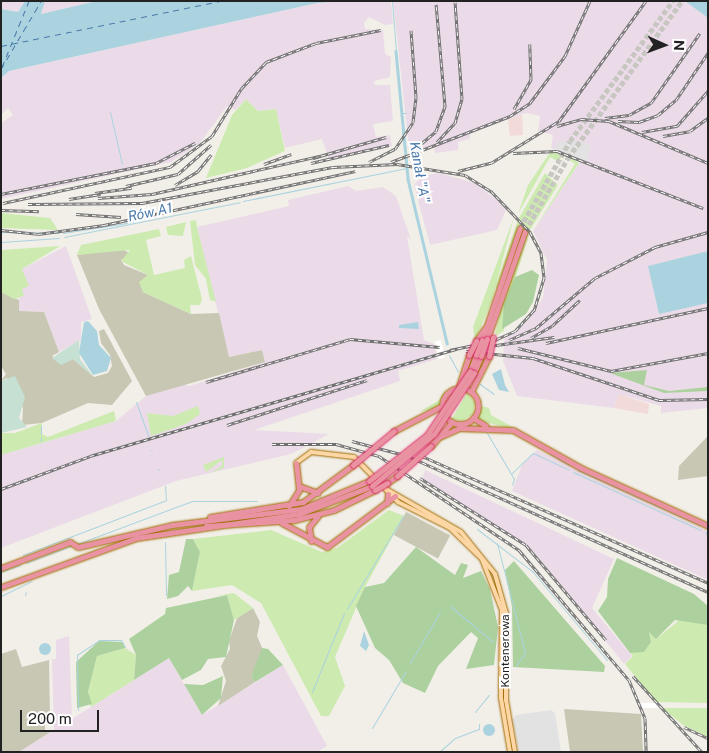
<!DOCTYPE html>
<html>
<head>
<meta charset="utf-8">
<style>
	body { margin:0 }
	#map { position:relative; width:709px; height:753px; overflow:hidden; background:#f2efe9; font-family:"Public Sans",sans-serif }
	div>[style] { position:absolute }
	[style*='--x'] { left:calc(var(--x)*1px); top:calc(var(--y)*1px); width:calc(var(--w)*1px); rotate:calc(var(--a)*1deg) }
	.commercial>* { inset:0; background:#f2dad9 }
	.industrial>* { inset:0; background:#ebdbe8 }
	.construction>* { inset:0; background:#c7c7b4; transform-origin:0 0 }
	.grass>* { inset:0; background:#cdebb0 }
	.forest>* { inset:0; background:#add19e }
	.wetland>* { inset:0; background:#c6e0d4 }
	.parking>* { inset:0; background:#e2e2e2 }
	.water>* { inset:0; background:#aad3df }
	.round { border-radius:50% }
	.pier>* { inset:0; background:#fff; transform-origin:0 0 }
	.stream>* { height:1px; margin:-0.5px; padding:0 0.5px; transform-origin:0.5px; border-radius:0.5px; background:#aad3df }
	.canal>* { height:2.5px; margin:-1.25px; padding:0 1.25px; transform-origin:1.25px; border-radius:1.25px; background:#aad3df }
	.ferry>* { height:1px; margin-top:-0.5px; transform-origin:0; background:repeating-linear-gradient(90deg,#4a7aab 0 6px,transparent 0 11px) }
	.highway-tunnel>* { height:5px; margin-top:-2.5px; transform-origin:0; background:repeating-linear-gradient(90deg,#c8c6c1 0 5px,transparent 0 7.5px) }
	.roads { filter:drop-shadow(0 0 1px #a06b00) drop-shadow(0 0 1px #a06b00) }
	.major>* { height:4px; margin:-2px; padding:0 2px; transform-origin:2px; border-radius:2px; background:#fcd6a4 }
	.highway>* { height:5px; margin:-2.5px; padding:0 2.5px; transform-origin:2.5px; border-radius:2.5px; background:#e892a2 }
	.highway>.ring { margin:-2.5px; padding:0; box-sizing:content-box; background:none; border:5px solid #e892a2; border-radius:50% }
	.rail>* { height:3px; margin-top:-1.5px; transform-origin:0; background:repeating-linear-gradient(90deg,#fff 0 4px,#707070 0 8px); box-sizing:border-box; border-block:1px solid #707070 }
	.bridges { filter:drop-shadow(0 0 1px #dc2a67) drop-shadow(0 0 1px #dc2a67) }
	.highway-bridge>* { height:5px; margin:-2.5px; padding:0 2.5px; transform-origin:2.5px; border-radius:2.5px; background:#e892a2 }
	span { translate:-50% -50%; white-space:nowrap; text-align:center; line-height:1.15; -webkit-text-stroke:4px #fff; paint-order:stroke }
	.street-label { font-size:12px; color:#222 }
	.water-label { font-size:14px; color:#4a7aab; font-style:italic }
	.frame { position:absolute; inset:0; border:2px solid #222; pointer-events:none }
	.north { position:absolute; left:639px; top:20px; width:50px; height:50px; -webkit-text-stroke:4px #fff; paint-order:stroke; rotate:92deg; font-size:14px; font-weight:700; line-height:20px; text-align:center; color:#222 }
	.north::after { content:''; display:block; margin:auto; width:18px; height:22px; background:#222; clip-path:polygon(50% 0,100% 100%,50% 72%,0 100%) }
	.scale { position:absolute; left:20px; top:710px; width:79px; height:22px; box-sizing:border-box; border:2px solid #222; border-top:0; padding-left:6px; font-size:15px; line-height:18px; white-space:nowrap; color:#222; -webkit-text-stroke:4px #fff; paint-order:stroke }
</style>
</head>
<body>
<div id="map">
	<div class="commercial">
		<div style="clip-path:polygon(522px 115px,523px 135px,510px 136px,508px 119px)"></div>
		<div style="clip-path:polygon(619px 394px,649px 404px,648px 414px,614px 408px)"></div>
	</div>
	<div class="industrial">
		<div style="clip-path:polygon(1px 1px,25px 1px,18px 12px,1px 9px)"></div>
		<div style="clip-path:polygon(45px 1px,97px 1px,41px 14px)"></div>
		<div style="clip-path:polygon(344px 1px,391px 1px,393px 24px,385px 25px,369px 17px,364px 23px,365px 29px,383px 30px,385px 54px,391px 57px,390px 77px,374px 81px,375px 85px,390px 85px,393px 121px,373px 124px,376px 137px,390px 135px,392px 146px,329px 160px,322px 139px,285px 148px,276px 109px,258px 111px,246px 99px,235px 110px,227px 106px,200px 143px,171px 162px,1px 199px,1px 123px,13px 115px,8px 108px,1px 115px,1px 78px,9px 71px,317px 3px)"></div>
		<div style="clip-path:polygon(393px 1px,685px 1px,708px 18px,708px 251px,649px 266px,659px 313px,708px 303px,708px 408px,661px 413px,661px 406px,619px 394px,614px 408px,517px 396px,503px 361px,504px 339px,525px 324px,543px 297px,547px 260px,533px 231px,582px 159px,551px 148px,553px 135px,538px 131px,540px 116px,526px 113px,470px 133px,470px 139px,458px 142px,458px 150px,435px 153px,434px 147px,410px 156px)"></div>
		<div style="clip-path:polygon(439px 173px,475px 183px,499px 202px,506px 210px,497px 230px,430px 245px,414px 185px,422px 176px)"></div>
		<div style="clip-path:polygon(348px 186px,356px 191px,383px 187px,396px 196px,411px 240px,407px 236px,424px 340px,434px 344px,437px 359px,398px 371px,400px 381px,254px 430px,329px 434px,291px 454px,176px 481px,1px 548px,1px 455px,116px 421px,146px 396px,179px 383px,189px 386px,265px 362px,262px 350px,229px 357px,197px 227px,289px 206px,288px 200px)"></div>
		<div style="clip-path:polygon(66px 246px,92px 319px,81px 322px,81px 340px,59px 352px,44px 312px,19px 311px,19px 300px,22px 269px)"></div>
		<div style="clip-path:polygon(537px 450px,708px 531px,708px 580px,512px 491px,522px 465px)"></div>
		<div style="clip-path:polygon(425px 470px,614px 559px,592px 608px,632px 656px,624px 664px,534px 552px,422px 479px)"></div>
		<div style="clip-path:polygon(69px 636px,72px 719px,169px 658px,202px 715px,283px 665px,327px 746px,317px 752px,19px 752px,54px 730px,52px 659px,56px 659px,56px 640px)"></div>
	</div>
	<div class="construction">
		<div style="clip-path:polygon(120px 248px,131px 254px,121px 260px,124px 265px,148px 275px,143px 292px,191px 314px,219px 313px,229px 357px,262px 350px,265px 362px,146px 396px,99px 309px,77px 255px)"></div>
		<div style="clip-path:polygon(1px 292px,19px 300px,19px 311px,44px 312px,59px 352px,52px 356px,64px 363px,73px 359px,94px 377px,108px 373px,112px 366px,110px 355px,101px 343px,99px 331px,104px 329px,132px 381px,112px 405px,88px 403px,42px 423px,22px 425px,23px 408px,7px 378px,1px 381px,6px 374px,1px 366px)"></div>
		<div style="clip-path:polygon(708px 436px,708px 476px,678px 480px,679px 466px)"></div>
		<div style="left:406px;top:512px;width:50px;height:26px;rotate:28deg"></div>
		<div style="clip-path:polygon(253px 608px,260px 622px,257px 636px,263px 650px,251px 677px,255px 682px,218px 706px,226px 681px,221px 666px,230px 649px,229px 641px,237px 618px)"></div>
		<div style="clip-path:polygon(16px 649px,22px 667px,49px 660px,50px 718px,45px 721px,45px 730px,52px 731px,19px 752px,1px 752px,1px 654px)"></div>
		<div style="clip-path:polygon(564px 709px,641px 714px,643px 752px,570px 752px)"></div>
	</div>
	<div class="grass">
		<div style="clip-path:polygon(246px 99px,258px 111px,276px 109px,285px 151px,247px 168px,206px 178px,232px 115px)"></div>
		<div style="clip-path:polygon(551px 151px,573px 159px,579px 163px,533px 231px,575px 164px,564px 156px,557px 161px,550px 157px,518px 214px,528px 185px)"></div>
		<div style="clip-path:polygon(545px 173px,558px 185px,530px 230px,519px 218px)"></div>
		<div style="clip-path:polygon(1px 213px,50px 218px,58px 230px,1px 228px)"></div>
		<div style="clip-path:polygon(514px 217px,492px 300px,475px 341px,473px 327px)"></div>
		<div style="clip-path:polygon(196px 220px,197px 227px,216px 302px,210px 300px,206px 279px,195px 265px,190px 221px)"></div>
		<div style="clip-path:polygon(518px 220px,529px 232px,514px 275px,506px 293px,527px 231px,518px 228px,496px 290px,496px 285px)"></div>
		<div style="clip-path:polygon(186px 222px,183px 236px,168px 235px,166px 227px)"></div>
		<div style="clip-path:polygon(159px 229px,161px 236px,146px 240px,154px 275px,185px 268px,184px 260px,191px 256px,202px 299px,200px 305px,190px 305px,191px 314px,143px 292px,139px 282px,148px 275px,121px 261px,130px 250px,77px 255px,81px 245px)"></div>
		<div style="clip-path:polygon(529px 235px,512px 288px,504px 304px,504px 331px,495px 336px,502px 303px)"></div>
		<div style="clip-path:polygon(60px 246px,22px 269px,29px 286px,22px 289px,24px 296px,14px 299px,1px 292px,1px 250px)"></div>
		<div style="clip-path:polygon(446px 388px,440px 407px,419px 412px,439px 400px)"></div>
		<div style="clip-path:polygon(467px 392px,475px 403px,473px 414px,462px 421px,452px 419px)"></div>
		<div style="clip-path:polygon(198px 406px,200px 414px,186px 424px,151px 436px,147px 413px,173px 416px)"></div>
		<div style="clip-path:polygon(482px 406px,489px 408px,491px 415px,520px 431px,477px 420px)"></div>
		<div style="clip-path:polygon(114px 411px,116px 421px,1px 455px,2px 433px,15px 433px,42px 423px,42px 434px,48px 437px)"></div>
		<div style="clip-path:polygon(224px 457px,224px 468px,210px 473px,222px 466px,222px 460px,206px 472px,203px 465px)"></div>
		<div style="clip-path:polygon(389px 510px,404px 516px,365px 587px,335px 657px,345px 686px,329px 716px,321px 716px,261px 603px,232px 585px,192px 591px,200px 552px,193px 539px,271px 530px,322px 552px,337px 548px)"></div>
		<div style="clip-path:polygon(234px 593px,253px 608px,234px 620px,227px 595px,215px 596px)"></div>
		<div style="clip-path:polygon(682px 618px,708px 625px,708px 703px,656px 702px,625px 664px,633px 656px,630px 653px,646px 649px,651px 642px,649px 632px,656px 639px)"></div>
		<div style="clip-path:polygon(125px 648px,136px 655px,134px 680px,91px 707px,88px 693px,97px 656px)"></div>
		<div style="clip-path:polygon(662px 708px,708px 708px,708px 737px,683px 725px)"></div>
	</div>
	<div class="forest">
		<div style="clip-path:polygon(532px 270px,539px 275px,533px 302px,526px 314px,502px 329px,504px 304px,515px 277px)"></div>
		<div style="clip-path:polygon(647px 370px,644px 385px,669px 391px,708px 387px,708px 391px,664px 393px,610px 373px)"></div>
		<div style="clip-path:polygon(186px 539px,193px 539px,200px 552px,192px 591px,188px 586px,178px 596px,167px 599px,169px 575px,179px 572px)"></div>
		<div style="clip-path:polygon(416px 547px,455px 575px,461px 563px,468px 565px,463px 578px,481px 571px,490px 589px,498px 627px,494px 665px,466px 669px,478px 638px,471px 632px,438px 666px,425px 693px,403px 683px,389px 660px,375px 648px,356px 606px,365px 587px,384px 583px)"></div>
		<div style="clip-path:polygon(617px 558px,694px 594px,708px 606px,708px 625px,675px 620px,656px 639px,649px 632px,651px 642px,644px 652px,630px 653px,598px 611px,607px 597px,608px 579px)"></div>
		<div style="clip-path:polygon(514px 561px,605px 666px,604px 672px,513px 667px,512px 607px,505px 570px)"></div>
		<div style="clip-path:polygon(227px 595px,234px 620px,226px 657px,208px 659px,201px 670px,182px 680px,169px 658px,134px 680px,136px 655px,129px 639px,165px 614px,166px 608px)"></div>
		<div style="clip-path:polygon(99px 641px,123px 642px,125px 648px,97px 656px,88px 692px,92px 704px,77px 708px,76px 662px)"></div>
		<div style="clip-path:polygon(262px 648px,268px 649px,283px 665px,255px 682px,251px 677px)"></div>
		<div style="clip-path:polygon(223px 676px,221px 698px,202px 715px,184px 684px,203px 685px)"></div>
	</div>
	<div class="wetland">
		<div style="clip-path:polygon(79px 340px,80px 359px,93px 376px,73px 359px,61px 365px,52px 358px)"></div>
		<div style="clip-path:polygon(15px 376px,25px 397px,19px 418px,27px 427px,1px 433px,1px 381px)"></div>
	</div>
	<div class="parking">
		<div style="clip-path:polygon(575px 140px,591px 145px,587px 161px,554px 148px,558px 142px)"></div>
		<div style="clip-path:polygon(551px 710px,555px 713px,561px 752px,519px 752px,512px 720px,516px 715px)"></div>
	</div>
	<div class="water">
		<div style="clip-path:polygon(25px 1px,45px 1px,41px 14px,97px 1px,344px 1px,317px 3px,9px 71px,1px 78px,1px 9px,18px 12px)"></div>
		<div style="clip-path:polygon(685px 1px,708px 1px,708px 18px)"></div>
		<div style="clip-path:polygon(708px 251px,708px 303px,659px 314px,648px 266px)"></div>
		<div style="clip-path:polygon(88px 321px,97px 331px,99px 345px,111px 358px,107px 371px,93px 375px,79px 353px,84px 322px)"></div>
		<div style="clip-path:polygon(418px 322px,419px 329px,399px 328px,399px 325px)"></div>
		<div style="clip-path:polygon(501px 369px,505px 385px,509px 392px,499px 390px,492px 374px)"></div>
		<div style="clip-path:polygon(364px 631px,369px 645px,366px 651px,360px 646px)"></div>
		<div class="round" style="left:39px;top:643px;width:12px;height:12px"></div>
		<div class="round" style="left:483px;top:724px;width:12px;height:12px"></div>
	</div>
	<div class="pier">
		<div style="left:441px;top:340px;width:18px;height:6px;rotate:77deg"></div>
		<div style="clip-path:polygon(476px 373px,442px 428px,381px 482px,379px 479px,431px 435px)"></div>
		<div style="clip-path:polygon(637px 703px,660px 703px,663px 708px,640px 708px)"></div>
	</div>
	<div class="stream">
		<div style="--x:392;--y:1;--w:50;--a:85.4"></div>
		<div style="--x:110;--y:112;--w:53;--a:77"></div>
		<div style="--x:402;--y:113;--w:4;--a:0"></div>
		<div style="--x:243;--y:201;--w:167;--a:-11.4"></div>
		<div style="--x:1;--y:232;--w:58;--a:1"></div>
		<div style="--x:63;--y:233;--w:71;--a:-8.9"></div>
		<div style="--x:64;--y:237;--w:179;--a:-11.2"></div>
		<div style="--x:1;--y:242;--w:58;--a:-3.9"></div>
		<div style="--x:449;--y:355;--w:19;--a:62"></div>
		<div style="--x:480;--y:384;--w:17;--a:36"></div>
		<div style="--x:136;--y:402;--w:37;--a:70"></div>
		<div style="--x:41;--y:426;--w:8;--a:90"></div>
		<div style="--x:487;--y:433;--w:53;--a:59.6"></div>
		<div style="--x:514;--y:479;--w:6;--a:108"></div>
		<div style="--x:41;--y:437;--w:4;--a:90"></div>
		<div style="--x:151;--y:450;--w:1;--a:45"></div>
		<div style="--x:550;--y:454;--w:22;--a:30"></div>
		<div style="--x:158;--y:469;--w:1;--a:45"></div>
		<div style="--x:578;--y:470;--w:133;--a:24.4"></div>
		<div style="--x:573;--y:472;--w:140;--a:24.5"></div>
		<div style="--x:511;--y:474;--w:30;--a:-44"></div>
		<div style="--x:533;--y:453;--w:40;--a:25"></div>
		<div style="--x:477;--y:529;--w:71;--a:37.5"></div>
		<div style="--x:533;--y:572;--w:115;--a:49.9"></div>
		<div style="--x:705;--y:532;--w:5;--a:53"></div>
		<div style="--x:165;--y:542;--w:53;--a:88.9"></div>
		<div style="--x:497;--y:543;--w:114;--a:75.7"></div>
		<div style="--x:525;--y:653;--w:15;--a:127"></div>
		<div style="--x:77;--y:544;--w:123;--a:-20.5"></div>
		<div style="--x:192;--y:501;--w:65;--a:0"></div>
		<div style="--x:23;--y:555;--w:153;--a:-21"></div>
		<div style="--x:166;--y:500;--w:14;--a:-94"></div>
		<div style="--x:26;--y:563;--w:48;--a:-20.7"></div>
		<div style="--x:1;--y:572;--w:20;--a:-20"></div>
		<div style="--x:25;--y:595;--w:3;--a:-72"></div>
		<div style="--x:1;--y:596;--w:34;--a:-26"></div>
		<div style="--x:450;--y:606;--w:56;--a:39.9"></div>
		<div style="--x:347;--y:609;--w:109;--a:-58.9"></div>
		<div style="--x:410;--y:663;--w:59;--a:-59.5"></div>
		<div style="--x:312;--y:692;--w:85;--a:-67.9"></div>
		<div style="--x:78;--y:710;--w:55;--a:-91"></div>
		<div style="--x:77;--y:655;--w:27;--a:-34"></div>
		<div style="--x:99;--y:640;--w:22;--a:0"></div>
		<div style="--x:121;--y:640;--w:8;--a:60"></div>
		<div style="--x:475;--y:712;--w:22;--a:-51"></div>
		<div style="--x:372;--y:728;--w:66;--a:-59.2"></div>
		<div style="--x:439;--y:752;--w:21;--a:-41"></div>
		<div style="--x:455;--y:738;--w:26;--a:-21"></div>
		<div style="--x:479;--y:729;--w:5;--a:-90"></div>
	</div>
	<div class="canal">
		<div style="--x:396;--y:51;--w:129;--a:84.6"></div>
		<div style="--x:408;--y:179;--w:169;--a:76.6"></div>
	</div>
	<div class="ferry">
		<div style="--x:1;--y:46;--w:225;--a:-11.6"></div>
		<div style="--x:2;--y:67;--w:71;--a:-67.8"></div>
		<div style="--x:1;--y:69;--w:79;--a:-59.5"></div>
	</div>
	<div class="highway-tunnel">
		<div style="--x:520;--y:228;--w:100;--a:-60.1"></div>
		<div style="--x:570;--y:141;--w:174;--a:-53.7"></div>
		<div style="--x:525;--y:231;--w:85;--a:-59.5"></div>
		<div style="--x:568;--y:158;--w:194;--a:-54"></div>
	</div>
	<div class="roads">
		<div class="major">
			<div style="--x:296;--y:463;--w:19;--a:-36"></div>
			<div style="--x:311;--y:452;--w:43;--a:6.6"></div>
			<div style="--x:354;--y:457;--w:63;--a:45.6"></div>
			<div style="--x:398;--y:502;--w:58;--a:26.6"></div>
			<div style="--x:450;--y:528;--w:45;--a:44.1"></div>
			<div style="--x:482;--y:559;--w:55;--a:68.6"></div>
			<div style="--x:502;--y:610;--w:88;--a:90.7"></div>
			<div style="--x:501;--y:698;--w:55;--a:80.5"></div>
			<div style="--x:386;--y:489;--w:86;--a:29.8"></div>
			<div style="--x:461;--y:532;--w:54;--a:51"></div>
			<div style="--x:495;--y:574;--w:41;--a:74.2"></div>
			<div style="--x:506;--y:613;--w:87;--a:90"></div>
			<div style="--x:506;--y:700;--w:53;--a:80.2"></div>
		</div>
		<div class="highway">
			<div style="--x:487;--y:339;--w:114;--a:-70.6"></div>
			<div style="--x:482;--y:340;--w:118;--a:-71.3"></div>
			<div style="--x:476;--y:341;--w:16;--a:-55"></div>
			<div style="--x:470;--y:371;--w:17;--a:-69"></div>
			<div style="--x:474;--y:373;--w:18;--a:-68"></div>
			<div style="--x:459;--y:386;--w:33;--a:-72"></div>
			<div class="ring" style="left:442px;top:388px;width:31px;height:31px"></div>
			<div style="--x:471;--y:392;--w:40;--a:-63.4"></div>
			<div style="--x:473;--y:418;--w:15;--a:32"></div>
			<div style="--x:394;--y:431;--w:54;--a:-27.5"></div>
			<div style="--x:437;--y:438;--w:24;--a:-24"></div>
			<div style="--x:459;--y:428;--w:54;--a:2.1"></div>
			<div style="--x:513;--y:430;--w:78;--a:29.2"></div>
			<div style="--x:581;--y:468;--w:140;--a:24.5"></div>
			<div style="--x:431;--y:446;--w:32;--a:-49"></div>
			<div style="--x:387;--y:483;--w:12;--a:-35"></div>
			<div style="--x:299;--y:486;--w:20;--a:20"></div>
			<div style="--x:387;--y:503;--w:9;--a:-84"></div>
			<div style="--x:289;--y:506;--w:19;--a:-58"></div>
			<div style="--x:299;--y:490;--w:27;--a:-96"></div>
			<div style="--x:210;--y:517;--w:94;--a:-9.2"></div>
			<div style="--x:303;--y:502;--w:62;--a:-36.5"></div>
			<div style="--x:282;--y:523;--w:51;--a:28.1"></div>
			<div style="--x:327;--y:547;--w:85;--a:-36.9"></div>
			<div style="--x:206;--y:526;--w:88;--a:-3.9"></div>
			<div style="--x:294;--y:520;--w:41;--a:-14"></div>
			<div style="--x:334;--y:510;--w:46;--a:-26"></div>
			<div style="--x:311;--y:541;--w:14;--a:-98"></div>
			<div style="--x:309;--y:527;--w:14;--a:-51"></div>
			<div style="--x:1;--y:568;--w:74;--a:-20.6"></div>
			<div style="--x:70;--y:542;--w:9;--a:32"></div>
			<div style="--x:78;--y:547;--w:97;--a:-13.2"></div>
			<div style="--x:172;--y:525;--w:130;--a:-7.1"></div>
			<div style="--x:301;--y:509;--w:74;--a:-22.4"></div>
			<div style="--x:1;--y:587;--w:144;--a:-19.9"></div>
			<div style="--x:136;--y:538;--w:165;--a:-8.4"></div>
			<div style="--x:299;--y:514;--w:78;--a:-21"></div>
		</div>
	</div>
	<div class="rail">
		<div style="--x:514;--y:109;--w:34;--a:-60"></div>
		<div style="--x:531;--y:80;--w:36;--a:-92"></div>
		<div style="--x:605;--y:118;--w:24;--a:-7"></div>
		<div style="--x:629;--y:115;--w:25;--a:-29"></div>
		<div style="--x:651;--y:103;--w:85;--a:-55"></div>
		<div style="--x:618;--y:121;--w:21;--a:3"></div>
		<div style="--x:639;--y:122;--w:20;--a:-20"></div>
		<div style="--x:658;--y:115;--w:23;--a:-40"></div>
		<div style="--x:676;--y:100;--w:57;--a:-55.8"></div>
		<div style="--x:557;--y:126;--w:25;--a:-16"></div>
		<div style="--x:581;--y:119;--w:28;--a:4"></div>
		<div style="--x:609;--y:121;--w:108;--a:23"></div>
		<div style="--x:642;--y:132;--w:36;--a:-10"></div>
		<div style="--x:677;--y:126;--w:47;--a:-48.5"></div>
		<div style="--x:663;--y:136;--w:27;--a:-10"></div>
		<div style="--x:690;--y:131;--w:22;--a:-36"></div>
		<div style="--x:437;--y:142;--w:26;--a:-47"></div>
		<div style="--x:455;--y:123;--w:25;--a:-74"></div>
		<div style="--x:462;--y:99;--w:97;--a:-94.1"></div>
		<div style="--x:416;--y:148;--w:26;--a:-40"></div>
		<div style="--x:436;--y:131;--w:27;--a:-70"></div>
		<div style="--x:445;--y:106;--w:102;--a:-95"></div>
		<div style="--x:513;--y:153;--w:44;--a:-2.6"></div>
		<div style="--x:557;--y:151;--w:157;--a:21.3"></div>
		<div style="--x:313;--y:158;--w:76;--a:-16"></div>
		<div style="--x:369;--y:162;--w:29;--a:-27"></div>
		<div style="--x:395;--y:149;--w:32;--a:-56"></div>
		<div style="--x:413;--y:122;--w:25;--a:-83"></div>
		<div style="--x:416;--y:97;--w:67;--a:-94.3"></div>
		<div style="--x:391;--y:162;--w:128;--a:-21.1"></div>
		<div style="--x:510;--y:116;--w:24;--a:-33"></div>
		<div style="--x:530;--y:103;--w:59;--a:-53.3"></div>
		<div style="--x:565;--y:56;--w:60;--a:-65.6"></div>
		<div style="--x:311;--y:163;--w:80;--a:-13"></div>
		<div style="--x:264;--y:164;--w:29;--a:-20"></div>
		<div style="--x:458;--y:171;--w:34;--a:-14"></div>
		<div style="--x:491;--y:163;--w:80;--a:-31.7"></div>
		<div style="--x:559;--y:121;--w:148;--a:-54.1"></div>
		<div style="--x:175;--y:185;--w:27;--a:-31"></div>
		<div style="--x:198;--y:171;--w:21;--a:-51"></div>
		<div style="--x:126;--y:186;--w:53;--a:-13"></div>
		<div style="--x:178;--y:174;--w:44;--a:-41.3"></div>
		<div style="--x:95;--y:193;--w:37;--a:-8"></div>
		<div style="--x:1;--y:194;--w:158;--a:-11.3"></div>
		<div style="--x:156;--y:163;--w:44;--a:-27.1"></div>
		<div style="--x:98;--y:198;--w:54;--a:-4.2"></div>
		<div style="--x:152;--y:194;--w:171;--a:-12.8"></div>
		<div style="--x:69;--y:199;--w:32;--a:-9"></div>
		<div style="--x:3;--y:203;--w:171;--a:-12.2"></div>
		<div style="--x:170;--y:167;--w:52;--a:-36.4"></div>
		<div style="--x:212;--y:136;--w:55;--a:-58.3"></div>
		<div style="--x:241;--y:89;--w:37;--a:-47"></div>
		<div style="--x:266;--y:62;--w:53;--a:-20.8"></div>
		<div style="--x:316;--y:43;--w:66;--a:-11.3"></div>
		<div style="--x:28;--y:204;--w:114;--a:-0.5"></div>
		<div style="--x:142;--y:203;--w:194;--a:-10.7"></div>
		<div style="--x:333;--y:167;--w:64;--a:-2.7"></div>
		<div style="--x:397;--y:164;--w:69;--a:9.2"></div>
		<div style="--x:465;--y:175;--w:31;--a:32"></div>
		<div style="--x:491;--y:191;--w:57;--a:46.4"></div>
		<div style="--x:530;--y:232;--w:24;--a:62"></div>
		<div style="--x:541;--y:253;--w:25;--a:83"></div>
		<div style="--x:544;--y:278;--w:34;--a:107"></div>
		<div style="--x:534;--y:310;--w:28;--a:132"></div>
		<div style="--x:515;--y:331;--w:24;--a:156"></div>
		<div style="--x:493;--y:341;--w:44;--a:168.2"></div>
		<div style="--x:1;--y:210;--w:38;--a:2"></div>
		<div style="--x:76;--y:214;--w:45;--a:3.8"></div>
		<div style="--x:1;--y:230;--w:37;--a:6"></div>
		<div style="--x:38;--y:234;--w:67;--a:-7.8"></div>
		<div style="--x:104;--y:225;--w:257;--a:-12.1"></div>
		<div style="--x:531;--y:338;--w:24;--a:-30"></div>
		<div style="--x:552;--y:326;--w:38;--a:-43"></div>
		<div style="--x:509;--y:340;--w:30;--a:-24"></div>
		<div style="--x:536;--y:328;--w:77;--a:-40.3"></div>
		<div style="--x:595;--y:278;--w:68;--a:-27.3"></div>
		<div style="--x:655;--y:247;--w:55;--a:-15.8"></div>
		<div style="--x:546;--y:343;--w:166;--a:-12.2"></div>
		<div style="--x:489;--y:346;--w:66;--a:-7.9"></div>
		<div style="--x:518;--y:348;--w:96;--a:13.9"></div>
		<div style="--x:611;--y:371;--w:99;--a:-10.5"></div>
		<div style="--x:466;--y:351;--w:67;--a:6"></div>
		<div style="--x:533;--y:358;--w:133;--a:18.4"></div>
		<div style="--x:659;--y:400;--w:49;--a:-1.2"></div>
		<div style="--x:206;--y:382;--w:150;--a:-16.6"></div>
		<div style="--x:350;--y:339;--w:90;--a:5.1"></div>
		<div style="--x:227;--y:425;--w:147;--a:-17.8"></div>
		<div style="--x:352;--y:441;--w:58;--a:15"></div>
		<div style="--x:408;--y:456;--w:329;--a:24.4"></div>
		<div style="--x:272;--y:444;--w:64;--a:0"></div>
		<div style="--x:336;--y:444;--w:45;--a:15.6"></div>
		<div style="--x:379;--y:456;--w:169;--a:33.9"></div>
		<div style="--x:519;--y:550;--w:170;--a:49.8"></div>
		<div style="--x:629;--y:680;--w:41;--a:67.2"></div>
		<div style="--x:645;--y:718;--w:34;--a:88"></div>
		<div style="--x:422;--y:456;--w:313;--a:23.9"></div>
		<div style="--x:420;--y:478;--w:125;--a:32.3"></div>
		<div style="--x:526;--y:545;--w:124;--a:49.9"></div>
		<div style="--x:1;--y:489;--w:95;--a:-20.3"></div>
		<div style="--x:90;--y:456;--w:382;--a:-16.3"></div>
		<div style="--x:633;--y:676;--w:103;--a:47.8"></div>
		<div style="--x:684;--y:727;--w:26;--a:25"></div>
	</div>
	<div class="bridges">
		<div class="highway-bridge">
			<div style="--x:469;--y:355;--w:16;--a:-63"></div>
			<div style="--x:476;--y:355;--w:16;--a:-68"></div>
			<div style="--x:481;--y:356;--w:18;--a:-71"></div>
			<div style="--x:489;--y:356;--w:19;--a:-78"></div>
			<div style="--x:353;--y:465;--w:53;--a:-39.7"></div>
			<div style="--x:397;--y:476;--w:45;--a:-41.4"></div>
			<div style="--x:369;--y:481;--w:74;--a:-38.4"></div>
			<div style="--x:427;--y:435;--w:77;--a:-56.1"></div>
			<div style="--x:372;--y:486;--w:81;--a:-40"></div>
			<div style="--x:434;--y:434;--w:73;--a:-56.7"></div>
			<div style="--x:375;--y:490;--w:14;--a:-30"></div>
		</div>
	</div>
	<div class="street-label">
		<span style="left:506px;top:651px;rotate:-90deg">Kontenerowa</span>
	</div>
	<div class="water-label">
		<span style="left:420px;top:172px;rotate:80deg">Kanał "A"</span>
		<span style="left:150px;top:212px;rotate:-12deg">Rów A1</span>
	</div>
	<div class="frame"></div>
	<div class="north">N</div>
	<div class="scale">200 m</div>
</div>
</body>
</html>
